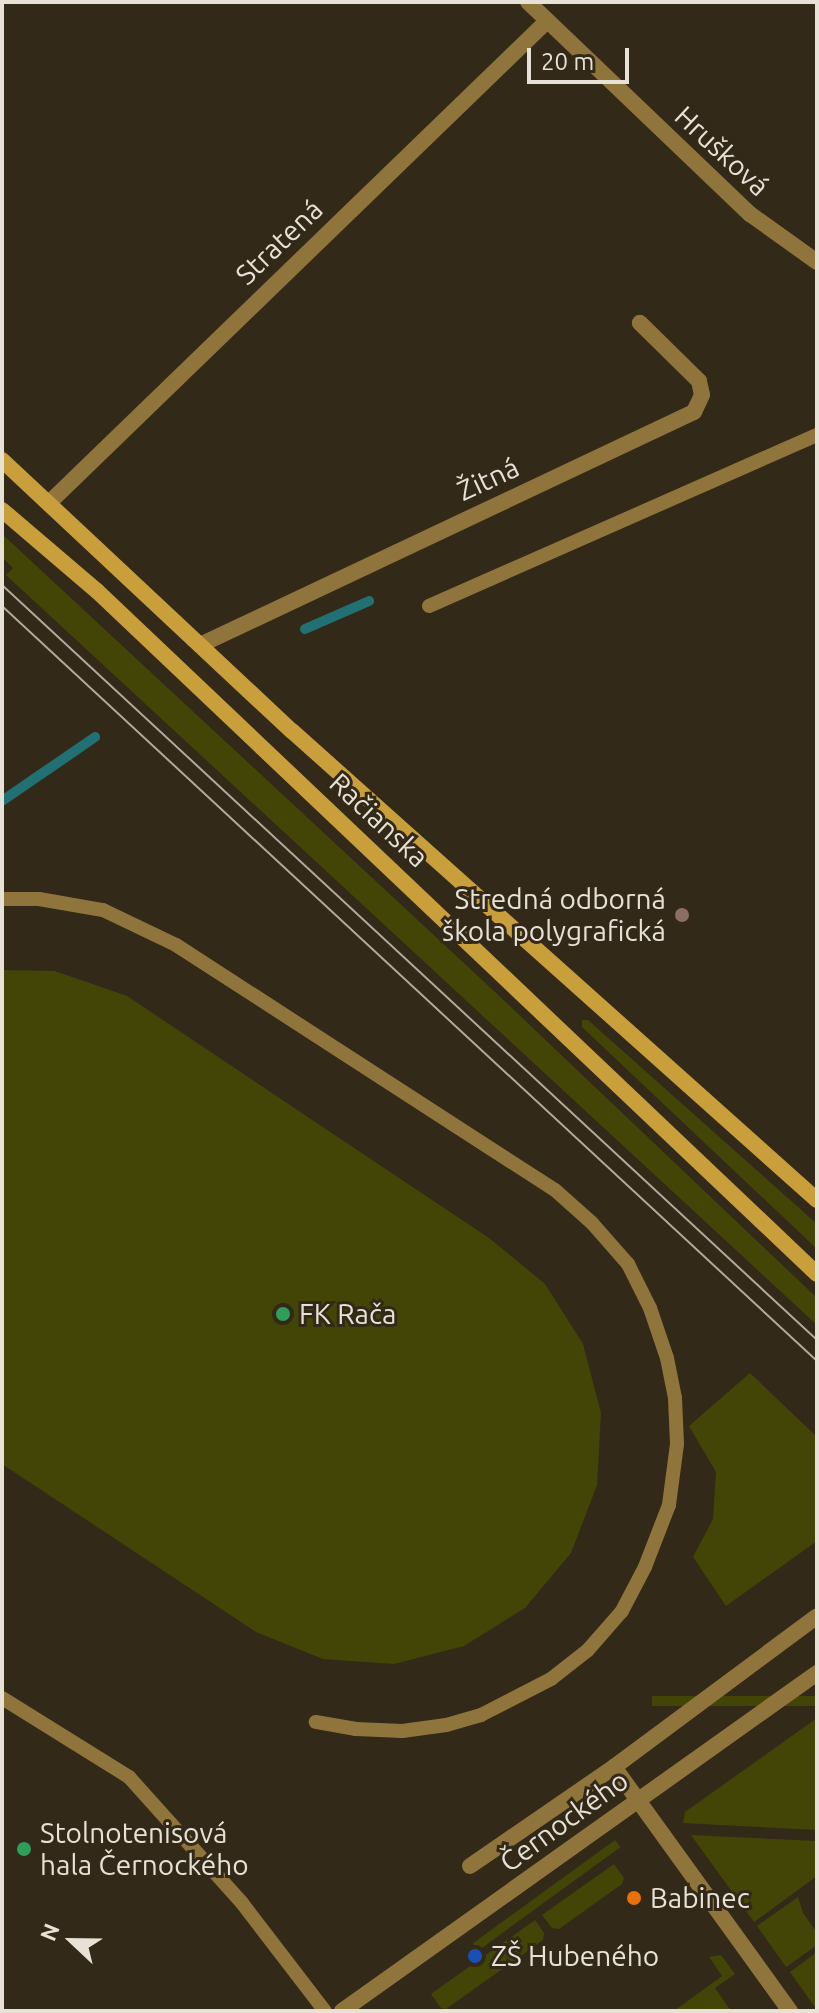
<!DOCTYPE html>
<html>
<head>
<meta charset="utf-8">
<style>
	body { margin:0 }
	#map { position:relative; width:819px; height:2013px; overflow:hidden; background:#332918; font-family:Ubuntu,sans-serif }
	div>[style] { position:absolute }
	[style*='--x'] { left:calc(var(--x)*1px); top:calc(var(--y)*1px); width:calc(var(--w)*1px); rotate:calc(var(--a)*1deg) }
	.green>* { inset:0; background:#434507; transform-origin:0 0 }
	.stream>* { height:10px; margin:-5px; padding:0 5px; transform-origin:5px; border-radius:5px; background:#217074 }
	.lane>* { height:14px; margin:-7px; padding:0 7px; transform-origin:7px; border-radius:7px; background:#8f753b }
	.street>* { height:16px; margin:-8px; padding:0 8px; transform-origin:8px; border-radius:8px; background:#8f753b }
	.secondary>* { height:16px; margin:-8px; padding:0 8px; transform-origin:8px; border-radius:8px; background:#c99f3b }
	.tram>* { height:2px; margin:-1px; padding:0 1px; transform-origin:1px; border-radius:1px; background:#b0a99c }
	.dots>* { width:22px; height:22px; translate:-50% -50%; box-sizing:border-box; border:4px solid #332918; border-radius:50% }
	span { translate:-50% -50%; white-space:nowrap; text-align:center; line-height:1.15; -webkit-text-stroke:6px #332918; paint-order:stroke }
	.street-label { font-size:28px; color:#e7e1d6 }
	.poi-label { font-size:28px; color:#e7e1d6 }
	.right { translate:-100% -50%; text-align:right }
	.left { translate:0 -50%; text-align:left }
	.frame { position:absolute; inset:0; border:4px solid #e7e1d6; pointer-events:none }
	.north { position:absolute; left:32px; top:1901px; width:80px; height:80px; -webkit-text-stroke:6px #332918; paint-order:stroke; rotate:292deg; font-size:22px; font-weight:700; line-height:32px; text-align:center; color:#e7e1d6 }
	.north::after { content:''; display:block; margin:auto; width:28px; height:36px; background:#e7e1d6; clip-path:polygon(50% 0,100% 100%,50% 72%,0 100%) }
	.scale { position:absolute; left:527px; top:48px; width:102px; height:36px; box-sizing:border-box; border:4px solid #e7e1d6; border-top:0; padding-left:10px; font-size:24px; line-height:28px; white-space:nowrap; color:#e7e1d6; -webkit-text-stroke:6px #332918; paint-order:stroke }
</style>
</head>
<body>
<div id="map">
	<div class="green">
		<div style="clip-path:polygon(2px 534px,495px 992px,817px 1298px,817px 1325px,6px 575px,13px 568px,2px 557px)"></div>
		<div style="clip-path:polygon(2px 970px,55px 971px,127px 996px,489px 1238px,545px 1284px,583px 1344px,601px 1413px,597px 1485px,571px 1553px,525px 1608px,464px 1646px,394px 1664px,323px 1659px,256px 1632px,2px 1464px)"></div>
		<div style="clip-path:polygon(582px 1020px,588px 1020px,817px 1224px,817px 1249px,582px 1027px)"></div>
		<div style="clip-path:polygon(750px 1373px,817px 1437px,817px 1541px,726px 1606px,693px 1557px,713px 1519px,716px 1472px,689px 1426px)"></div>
		<div style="left:817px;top:1696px;width:10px;height:165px;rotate:90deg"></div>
		<div style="clip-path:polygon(817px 1718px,817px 1830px,683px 1823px,685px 1812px)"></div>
		<div style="clip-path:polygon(691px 1835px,817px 1841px,817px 1876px,754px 1922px)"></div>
		<div style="left:615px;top:1840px;width:9px;height:176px;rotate:54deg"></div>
		<div style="clip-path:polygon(614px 1864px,624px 1878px,622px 1884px,559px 1929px,552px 1928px,542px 1915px)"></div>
		<div style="clip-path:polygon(798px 1897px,803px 1913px,817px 1933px,817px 1945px,786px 1967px,757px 1926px)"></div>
		<div style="clip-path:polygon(535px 1920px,544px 1933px,543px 1940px,446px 2009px,441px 2008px,431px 1994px)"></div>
		<div style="clip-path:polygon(817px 1952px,817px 2010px,790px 1972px)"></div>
		<div style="clip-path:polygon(721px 1955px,735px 1974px,715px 1988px,731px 2011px,674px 2011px,722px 1976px,709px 1957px)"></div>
	</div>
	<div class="stream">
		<div style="--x:305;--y:629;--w:70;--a:-23.6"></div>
		<div style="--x:2;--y:801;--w:113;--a:-34.5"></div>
	</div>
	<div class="lane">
		<div style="--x:429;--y:606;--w:424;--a:-23.8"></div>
		<div style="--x:2;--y:899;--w:37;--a:0"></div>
		<div style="--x:39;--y:899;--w:65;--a:9.8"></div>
		<div style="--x:103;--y:910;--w:81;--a:25.6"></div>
		<div style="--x:176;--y:945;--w:451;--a:32.9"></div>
		<div style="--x:555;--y:1190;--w:50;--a:41.7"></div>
		<div style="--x:592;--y:1223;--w:55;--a:48.7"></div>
		<div style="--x:628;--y:1264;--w:49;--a:63.4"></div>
		<div style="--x:650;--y:1308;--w:53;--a:71.2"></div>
		<div style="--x:667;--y:1358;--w:41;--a:78.7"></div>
		<div style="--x:675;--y:1398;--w:46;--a:87.5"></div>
		<div style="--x:677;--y:1444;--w:62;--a:97.5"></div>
		<div style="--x:669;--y:1505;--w:66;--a:111.2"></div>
		<div style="--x:645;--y:1567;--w:50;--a:117.6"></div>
		<div style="--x:622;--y:1611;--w:52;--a:131.1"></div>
		<div style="--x:588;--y:1650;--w:47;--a:141.9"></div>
		<div style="--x:551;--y:1679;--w:79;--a:152.8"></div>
		<div style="--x:481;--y:1715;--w:36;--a:164"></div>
		<div style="--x:446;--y:1725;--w:44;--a:172.2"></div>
		<div style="--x:402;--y:1731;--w:46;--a:-177.5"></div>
		<div style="--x:356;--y:1729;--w:41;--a:-170.1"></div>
		<div style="--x:2;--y:1698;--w:150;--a:31.9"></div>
		<div style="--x:129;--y:1777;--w:169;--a:48.1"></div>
		<div style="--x:242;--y:1903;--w:136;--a:52.5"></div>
	</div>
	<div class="street">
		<div style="--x:528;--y:2;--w:307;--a:43.7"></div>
		<div style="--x:750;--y:214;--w:82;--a:35.6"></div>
		<div style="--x:50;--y:502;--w:692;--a:-44.06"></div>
		<div style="--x:200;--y:645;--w:546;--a:-25.25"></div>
		<div style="--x:694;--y:412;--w:19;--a:-65"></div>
		<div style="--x:702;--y:395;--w:14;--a:-102"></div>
		<div style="--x:699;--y:381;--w:83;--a:-135.5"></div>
		<div style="--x:614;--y:1767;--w:253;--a:-36.6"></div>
		<div style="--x:470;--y:1866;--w:175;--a:-34.5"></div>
		<div style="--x:614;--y:1767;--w:301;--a:54.2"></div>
		<div style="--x:342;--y:2011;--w:583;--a:-35.43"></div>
	</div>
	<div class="secondary">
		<div style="--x:2;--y:460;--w:397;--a:43.1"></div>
		<div style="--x:292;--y:731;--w:704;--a:41.78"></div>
		<div style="--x:2;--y:510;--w:125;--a:40.5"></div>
		<div style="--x:97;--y:591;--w:992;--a:43.49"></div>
	</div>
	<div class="tram">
		<div style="--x:2;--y:585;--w:1111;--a:42.81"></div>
		<div style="--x:2;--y:606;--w:1111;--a:42.81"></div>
	</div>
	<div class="dots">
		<div style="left:682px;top:915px;background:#8d6e63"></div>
		<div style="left:283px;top:1314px;background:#2e9e5b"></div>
		<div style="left:24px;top:1849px;background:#2e9e5b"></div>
		<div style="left:634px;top:1898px;background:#e8710a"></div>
		<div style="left:475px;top:1956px;background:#1a4fb4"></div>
	</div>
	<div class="street-label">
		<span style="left:722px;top:151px;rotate:43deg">Hrušková</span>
		<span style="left:279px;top:242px;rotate:-44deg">Stratená</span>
		<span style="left:488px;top:479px;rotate:-25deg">Žitná</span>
		<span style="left:379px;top:820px;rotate:43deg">Račianska</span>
		<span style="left:564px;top:1821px;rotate:-36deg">Černockého</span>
	</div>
	<div class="poi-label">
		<span class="right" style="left:666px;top:915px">Stredná odborná<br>škola polygrafická</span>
		<span class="left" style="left:299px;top:1314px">FK Rača</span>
		<span class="left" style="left:40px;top:1849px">Stolnotenisová<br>hala Černockého</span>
		<span class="left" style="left:650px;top:1898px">Babinec</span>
		<span class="left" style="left:491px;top:1956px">ZŠ Hubeného</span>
	</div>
	<div class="frame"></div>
	<div class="north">N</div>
	<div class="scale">20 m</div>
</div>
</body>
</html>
